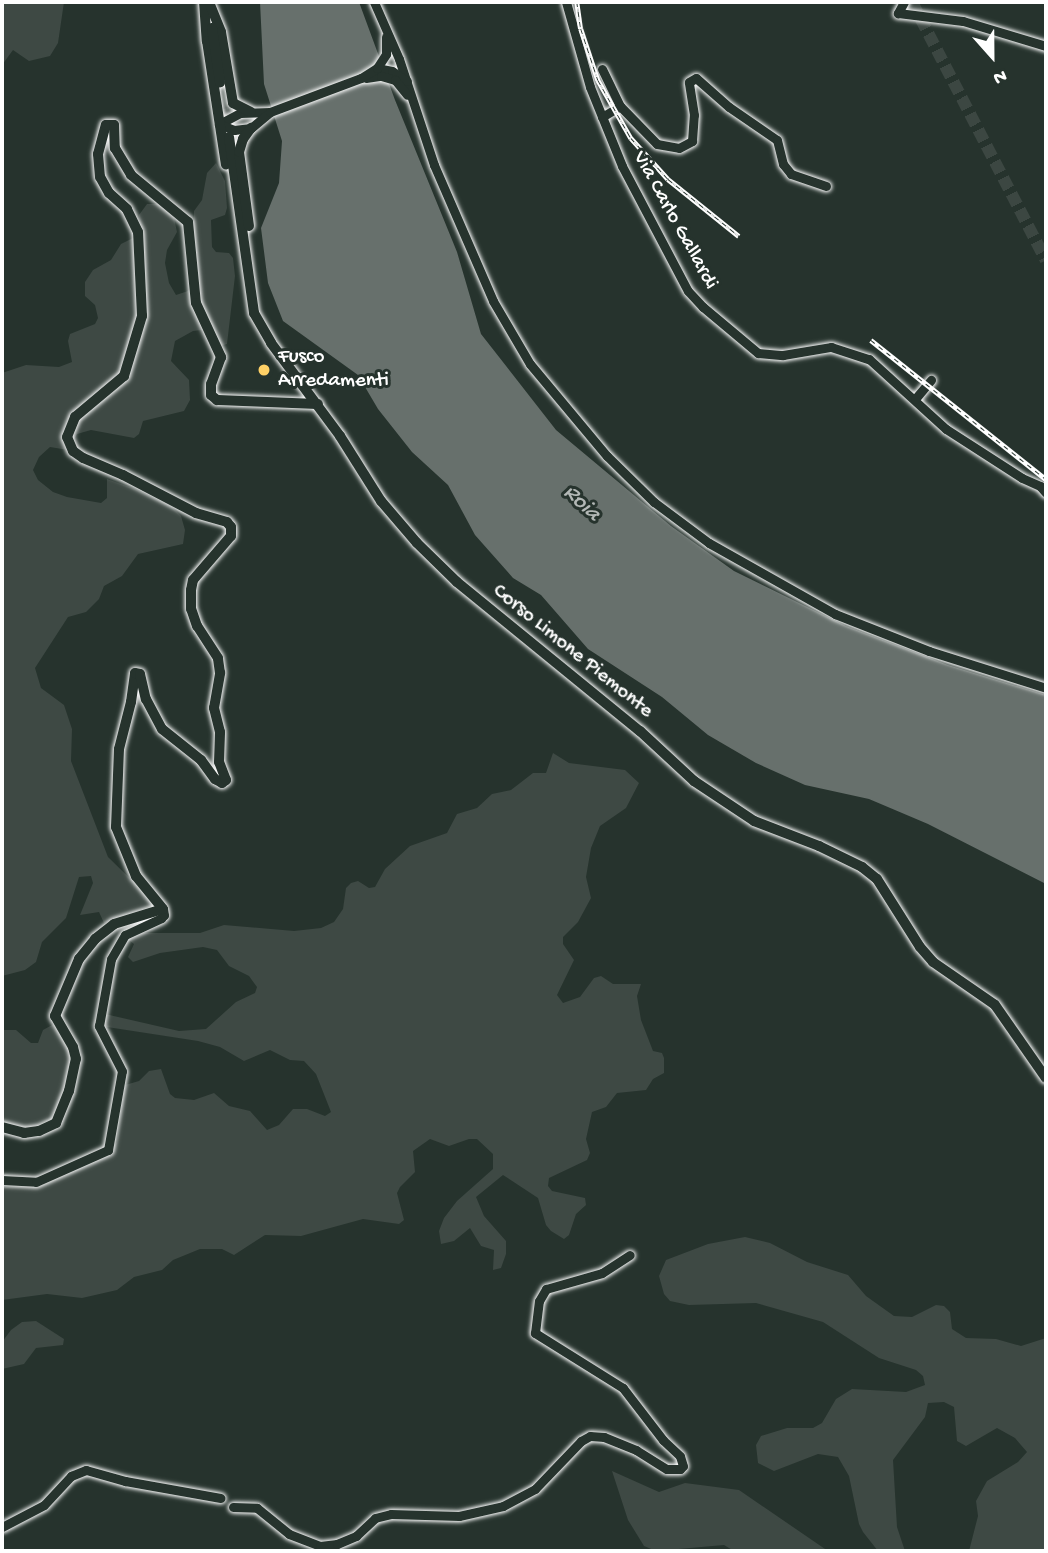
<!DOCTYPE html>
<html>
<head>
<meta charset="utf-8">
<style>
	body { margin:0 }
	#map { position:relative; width:1048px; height:1553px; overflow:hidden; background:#26332d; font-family:"Gochi Hand",sans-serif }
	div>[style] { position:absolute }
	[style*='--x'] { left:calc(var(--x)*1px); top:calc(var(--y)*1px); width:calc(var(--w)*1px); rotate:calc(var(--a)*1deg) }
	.green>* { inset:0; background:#3e4944 }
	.water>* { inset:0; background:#67706c }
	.major-tunnel>* { height:10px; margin-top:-5px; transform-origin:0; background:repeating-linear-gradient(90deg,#3c4742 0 10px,transparent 0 15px) }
	.highway-tunnel>* { height:12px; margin-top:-6px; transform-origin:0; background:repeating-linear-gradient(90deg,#3c4742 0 12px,transparent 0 18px) }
	.roads { filter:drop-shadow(0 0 2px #fff) drop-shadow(0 0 2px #fff) }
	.minor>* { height:9px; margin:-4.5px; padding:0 4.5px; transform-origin:4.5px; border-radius:4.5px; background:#26332d }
	.major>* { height:10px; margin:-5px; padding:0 5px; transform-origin:5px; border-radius:5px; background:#26332d }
	.rail>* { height:4.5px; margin-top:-2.25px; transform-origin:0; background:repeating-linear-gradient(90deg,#26332d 0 5px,#fff 0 10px); box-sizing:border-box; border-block:2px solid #fff }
	.dots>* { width:19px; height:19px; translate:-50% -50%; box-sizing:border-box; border:4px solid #26332d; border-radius:50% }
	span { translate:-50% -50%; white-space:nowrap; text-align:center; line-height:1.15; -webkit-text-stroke:6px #26332d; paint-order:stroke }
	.street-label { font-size:21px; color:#fff }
	.poi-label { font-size:21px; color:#fff }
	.left { translate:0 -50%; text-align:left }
	.water-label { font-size:23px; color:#b3b8b6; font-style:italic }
	.frame { position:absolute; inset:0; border:4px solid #fff; pointer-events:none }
	.north { position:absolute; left:957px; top:21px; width:70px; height:70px; -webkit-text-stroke:5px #26332d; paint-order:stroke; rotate:159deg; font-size:19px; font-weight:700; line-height:28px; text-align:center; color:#fff }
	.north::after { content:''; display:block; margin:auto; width:24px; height:32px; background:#fff; clip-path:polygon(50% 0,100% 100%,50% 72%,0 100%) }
</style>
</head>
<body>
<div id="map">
	<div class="green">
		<div style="clip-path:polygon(2px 2px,64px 2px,58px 43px,50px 56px,29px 61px,13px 50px,2px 65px)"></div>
		<div style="clip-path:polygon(216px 163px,225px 181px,227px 208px,225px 215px,211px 220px,212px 247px,216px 252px,229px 253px,233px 258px,235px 276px,227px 344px,220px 346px,210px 329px,193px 331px,175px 341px,171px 361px,189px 380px,190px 400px,184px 411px,143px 421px,139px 434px,134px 438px,91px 430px,77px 434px,68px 450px,50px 447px,39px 457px,33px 470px,38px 480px,53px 492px,67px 497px,101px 503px,107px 498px,107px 479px,135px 489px,172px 507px,181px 516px,185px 530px,183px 544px,138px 554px,122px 576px,104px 586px,99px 599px,86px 612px,68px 617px,35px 668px,41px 688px,64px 705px,72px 729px,71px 761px,108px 857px,156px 904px,104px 923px,99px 912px,80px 915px,93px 883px,91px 876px,79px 877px,66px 918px,42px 942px,36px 962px,25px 970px,2px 976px,2px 373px,26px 365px,59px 367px,72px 362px,68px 341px,70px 334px,95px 324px,98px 318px,95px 305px,85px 296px,85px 282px,93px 270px,111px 260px,121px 244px,141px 234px,139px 215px,147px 204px,160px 204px,174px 218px,177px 232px,167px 250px,165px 263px,169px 283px,176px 295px,188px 291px,193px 286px,194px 211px,202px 200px,207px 173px)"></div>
		<div style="clip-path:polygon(553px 753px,569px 763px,625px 770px,639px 783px,626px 808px,600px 826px,591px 848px,586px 877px,591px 898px,578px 922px,563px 937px,563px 944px,574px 960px,557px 995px,563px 1003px,580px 997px,594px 978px,601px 976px,613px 984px,641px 984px,637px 996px,641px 1020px,653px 1051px,662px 1053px,664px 1058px,664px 1073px,653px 1079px,646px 1090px,617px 1093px,606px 1107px,592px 1112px,586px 1139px,590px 1153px,587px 1160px,549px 1178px,548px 1186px,552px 1191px,585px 1198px,586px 1205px,576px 1214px,569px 1235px,564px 1239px,551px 1231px,546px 1225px,538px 1198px,503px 1175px,476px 1197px,484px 1216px,506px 1241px,506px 1254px,501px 1268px,493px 1270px,494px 1250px,481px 1246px,470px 1228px,454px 1241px,441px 1244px,439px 1231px,444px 1218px,457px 1201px,493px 1169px,493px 1154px,477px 1139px,469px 1139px,449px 1146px,430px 1139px,413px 1151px,415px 1172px,400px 1187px,397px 1193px,404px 1220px,399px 1224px,363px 1219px,301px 1236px,265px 1235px,234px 1255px,222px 1249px,200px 1249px,173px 1260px,162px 1270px,134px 1277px,117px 1290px,82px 1298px,47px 1294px,2px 1300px,2px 1187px,39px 1187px,109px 1154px,117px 1142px,125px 1085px,139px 1081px,149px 1071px,161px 1069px,170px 1094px,175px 1098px,194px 1100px,214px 1093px,229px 1106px,250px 1111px,267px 1130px,279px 1125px,293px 1109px,307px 1109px,325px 1116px,331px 1112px,316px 1074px,304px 1061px,290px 1060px,270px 1050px,244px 1061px,220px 1047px,198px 1041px,107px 1027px,103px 1020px,105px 1014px,179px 1031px,206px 1029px,236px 1002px,255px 993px,257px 987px,249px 976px,229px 966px,217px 950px,203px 947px,160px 953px,133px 962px,128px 957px,134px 944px,128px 939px,141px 933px,200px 933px,224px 925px,294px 931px,321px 928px,334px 922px,343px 909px,346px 888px,351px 883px,358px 881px,369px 888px,375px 887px,385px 869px,410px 846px,447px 833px,457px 814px,477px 808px,492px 794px,511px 790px,533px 773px,546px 773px)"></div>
		<div style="clip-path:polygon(54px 1024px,73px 1058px,56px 1117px,27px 1129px,2px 1123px,2px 1030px,16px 1030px,31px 1043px,38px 1043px,43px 1030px)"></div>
		<div style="clip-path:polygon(745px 1237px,770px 1243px,807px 1262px,848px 1275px,866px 1296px,894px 1316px,912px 1317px,936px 1305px,944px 1306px,950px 1312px,952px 1329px,966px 1338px,996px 1339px,1021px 1346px,1046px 1338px,1046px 1551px,969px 1551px,978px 1516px,976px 1501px,987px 1481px,1018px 1462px,1027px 1452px,1015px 1438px,997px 1428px,966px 1446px,957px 1441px,954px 1407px,944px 1402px,928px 1403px,925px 1417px,893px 1460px,897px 1527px,905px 1551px,878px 1551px,863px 1532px,859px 1524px,849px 1476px,838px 1457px,818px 1454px,774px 1471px,758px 1463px,756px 1445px,761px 1436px,787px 1428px,813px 1428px,822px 1423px,836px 1399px,852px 1389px,906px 1392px,925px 1385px,923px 1376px,916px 1370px,879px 1358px,823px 1322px,756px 1303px,689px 1305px,670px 1301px,664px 1294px,659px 1276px,666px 1260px,708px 1244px)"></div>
		<div style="clip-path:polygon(36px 1321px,64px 1339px,63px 1345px,36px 1348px,24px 1364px,2px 1369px,2px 1342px,11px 1330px,22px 1322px)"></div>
		<div style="clip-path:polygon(612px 1471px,659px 1492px,685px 1483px,739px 1490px,828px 1551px,734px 1551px,724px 1545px,656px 1551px,644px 1546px,628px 1520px)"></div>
	</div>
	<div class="water">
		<div style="clip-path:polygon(260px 2px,359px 2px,395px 100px,457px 252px,481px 334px,556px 430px,671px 526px,734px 571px,846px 626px,948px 665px,1046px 695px,1046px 884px,928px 824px,869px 799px,805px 785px,756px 763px,708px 735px,662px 697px,588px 649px,541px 595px,513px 578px,475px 535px,448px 485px,412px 452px,378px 409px,358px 375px,283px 321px,268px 283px,261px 228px,279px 183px,282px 141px,264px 84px)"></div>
	</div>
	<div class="major-tunnel">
		<div style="--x:223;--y:109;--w:22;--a:77"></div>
	</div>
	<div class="highway-tunnel">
		<div style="--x:912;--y:2;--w:291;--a:62.6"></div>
	</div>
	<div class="roads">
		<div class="minor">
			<div style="--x:374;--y:2;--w:62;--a:66.3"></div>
			<div style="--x:399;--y:59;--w:112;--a:71.7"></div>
			<div style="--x:434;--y:165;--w:148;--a:66.5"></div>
			<div style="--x:493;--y:301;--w:73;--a:59.6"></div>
			<div style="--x:530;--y:364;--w:120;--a:50.1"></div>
			<div style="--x:607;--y:456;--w:66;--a:44.4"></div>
			<div style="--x:654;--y:502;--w:69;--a:36.7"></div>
			<div style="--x:709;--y:543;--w:145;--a:29.4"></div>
			<div style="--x:835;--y:614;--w:101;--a:21.5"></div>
			<div style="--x:929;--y:651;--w:123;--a:17.5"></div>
			<div style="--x:566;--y:2;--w:88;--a:74.2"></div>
			<div style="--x:590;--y:87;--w:85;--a:67.9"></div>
			<div style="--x:622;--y:166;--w:141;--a:62.2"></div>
			<div style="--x:688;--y:291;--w:22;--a:47"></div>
			<div style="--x:703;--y:307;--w:72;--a:39.9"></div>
			<div style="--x:758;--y:353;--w:25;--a:5"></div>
			<div style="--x:783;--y:355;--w:49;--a:-9.5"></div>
			<div style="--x:831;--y:347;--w:40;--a:18"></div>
			<div style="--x:869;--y:359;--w:104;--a:42.3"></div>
			<div style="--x:946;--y:429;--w:90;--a:32.8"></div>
			<div style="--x:1022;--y:478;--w:20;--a:24"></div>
			<div style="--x:1040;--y:486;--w:9;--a:49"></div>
			<div style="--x:904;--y:2;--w:13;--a:119"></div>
			<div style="--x:898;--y:13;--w:65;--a:7"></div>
			<div style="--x:963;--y:21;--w:87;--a:16.8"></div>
			<div style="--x:377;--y:68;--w:15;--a:11"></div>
			<div style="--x:392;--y:71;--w:18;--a:34"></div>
			<div style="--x:602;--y:69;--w:41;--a:64.1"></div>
			<div style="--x:620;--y:106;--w:53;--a:45.8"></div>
			<div style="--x:657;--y:144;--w:22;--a:10"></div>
			<div style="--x:679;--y:148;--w:15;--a:-28"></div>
			<div style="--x:692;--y:141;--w:26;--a:-86"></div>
			<div style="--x:694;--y:115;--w:33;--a:-99"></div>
			<div style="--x:689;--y:82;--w:8;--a:-30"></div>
			<div style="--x:696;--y:78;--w:44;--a:41.3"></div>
			<div style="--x:729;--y:107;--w:58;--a:34.5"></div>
			<div style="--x:777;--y:140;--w:25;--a:76"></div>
			<div style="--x:783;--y:164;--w:13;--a:51"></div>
			<div style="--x:791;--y:174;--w:37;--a:19"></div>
			<div style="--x:366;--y:78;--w:15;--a:-8"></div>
			<div style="--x:381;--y:76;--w:15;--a:16"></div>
			<div style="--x:395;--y:80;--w:19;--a:51"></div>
			<div style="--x:270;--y:112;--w:30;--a:178"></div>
			<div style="--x:240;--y:113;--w:24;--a:152"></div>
			<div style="--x:219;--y:124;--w:16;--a:22"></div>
			<div style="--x:234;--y:130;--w:17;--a:-7"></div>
			<div style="--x:251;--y:128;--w:25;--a:-40"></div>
			<div style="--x:270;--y:112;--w:97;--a:-20.5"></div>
			<div style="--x:361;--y:78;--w:19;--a:-32"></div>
			<div style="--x:377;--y:68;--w:17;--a:-57"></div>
			<div style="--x:386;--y:54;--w:17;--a:-90"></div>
			<div style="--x:602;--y:117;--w:21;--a:-31"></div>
			<div style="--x:915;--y:399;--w:25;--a:-50"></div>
			<div style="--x:2;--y:1180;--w:34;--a:3"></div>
			<div style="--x:36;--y:1182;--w:79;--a:-24"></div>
			<div style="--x:108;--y:1150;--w:80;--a:-80"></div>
			<div style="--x:122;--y:1071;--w:51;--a:-117.1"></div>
			<div style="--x:99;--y:1026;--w:68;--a:-79.8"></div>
			<div style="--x:111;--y:959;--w:28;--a:-60"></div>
			<div style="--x:125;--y:935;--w:40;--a:-25"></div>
			<div style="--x:161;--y:918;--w:4;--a:-45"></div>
			<div style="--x:164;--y:915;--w:6;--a:-99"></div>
			<div style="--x:233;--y:1507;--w:24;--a:2"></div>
			<div style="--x:257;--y:1508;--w:41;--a:39.1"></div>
			<div style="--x:289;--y:1534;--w:33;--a:21"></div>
			<div style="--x:320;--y:1546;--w:17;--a:-7"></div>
			<div style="--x:337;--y:1544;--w:21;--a:-23"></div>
			<div style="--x:356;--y:1536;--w:26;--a:-43"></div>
			<div style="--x:375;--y:1518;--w:16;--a:-14"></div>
			<div style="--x:391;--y:1514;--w:68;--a:1.7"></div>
			<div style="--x:459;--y:1516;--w:45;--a:-12.8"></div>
			<div style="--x:503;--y:1506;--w:36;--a:-28"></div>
			<div style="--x:535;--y:1489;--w:66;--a:-46.2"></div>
			<div style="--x:581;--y:1441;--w:10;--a:-29"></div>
			<div style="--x:590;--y:1436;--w:14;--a:4"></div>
			<div style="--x:604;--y:1437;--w:35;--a:22"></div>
			<div style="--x:636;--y:1450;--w:36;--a:32"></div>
			<div style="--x:667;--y:1469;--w:13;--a:0"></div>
			<div style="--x:680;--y:1469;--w:4;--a:-45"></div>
			<div style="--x:683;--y:1466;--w:10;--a:-107"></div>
			<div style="--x:680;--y:1456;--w:23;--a:-137"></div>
			<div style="--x:663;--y:1440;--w:66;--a:-127.6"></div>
			<div style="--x:623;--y:1388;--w:104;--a:-148"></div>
			<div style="--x:535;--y:1333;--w:32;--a:-83"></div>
			<div style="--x:539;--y:1301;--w:14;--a:-60"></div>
			<div style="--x:546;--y:1289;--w:58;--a:-15.9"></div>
			<div style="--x:602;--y:1273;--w:33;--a:-33"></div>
			<div style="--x:2;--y:1527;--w:47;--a:-27.6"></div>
			<div style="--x:44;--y:1505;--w:40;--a:-47"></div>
			<div style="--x:71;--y:1476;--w:16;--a:-22"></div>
			<div style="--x:86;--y:1470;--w:41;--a:15.8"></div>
			<div style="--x:125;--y:1481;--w:97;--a:10.1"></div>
		</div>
		<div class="major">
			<div style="--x:204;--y:2;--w:39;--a:86"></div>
			<div style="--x:207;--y:41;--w:125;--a:81.3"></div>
			<div style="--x:209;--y:2;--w:32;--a:68"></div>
			<div style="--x:221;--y:32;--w:72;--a:80.4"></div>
			<div style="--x:233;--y:103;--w:20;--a:27"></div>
			<div style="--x:212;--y:28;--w:55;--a:81.6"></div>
			<div style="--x:229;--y:137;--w:178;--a:81.9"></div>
			<div style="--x:254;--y:313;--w:34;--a:60"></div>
			<div style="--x:271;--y:343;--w:116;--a:53.4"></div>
			<div style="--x:340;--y:436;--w:77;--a:57.8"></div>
			<div style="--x:381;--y:501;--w:55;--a:49.4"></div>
			<div style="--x:417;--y:543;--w:56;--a:44.3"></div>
			<div style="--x:457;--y:582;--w:236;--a:39.2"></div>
			<div style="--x:640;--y:731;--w:74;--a:42.8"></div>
			<div style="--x:694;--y:781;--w:72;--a:33.7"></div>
			<div style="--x:754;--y:821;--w:70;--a:21"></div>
			<div style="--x:819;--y:846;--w:48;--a:26"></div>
			<div style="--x:862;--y:867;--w:19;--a:39"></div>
			<div style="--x:877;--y:879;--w:80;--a:57.7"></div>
			<div style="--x:920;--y:947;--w:20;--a:49"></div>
			<div style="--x:933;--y:962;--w:75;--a:34.7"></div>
			<div style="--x:995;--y:1005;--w:89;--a:55.1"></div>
			<div style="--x:249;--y:226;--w:75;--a:-97.7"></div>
			<div style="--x:239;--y:152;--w:14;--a:-73"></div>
			<div style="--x:243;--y:139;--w:14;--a:-54"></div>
			<div style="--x:2;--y:1127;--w:23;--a:15"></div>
			<div style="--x:24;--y:1133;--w:15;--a:-8"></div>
			<div style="--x:39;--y:1131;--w:19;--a:-25"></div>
			<div style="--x:56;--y:1123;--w:35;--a:-68"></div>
			<div style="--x:69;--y:1091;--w:33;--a:-78"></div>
			<div style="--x:76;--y:1059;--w:12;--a:-104"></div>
			<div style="--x:73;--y:1047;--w:36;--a:-120"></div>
			<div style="--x:55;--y:1016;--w:62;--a:-67.2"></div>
			<div style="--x:79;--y:959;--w:26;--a:-51"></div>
			<div style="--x:95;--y:939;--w:24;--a:-38"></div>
			<div style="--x:114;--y:924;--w:51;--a:-17"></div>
			<div style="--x:163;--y:909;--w:43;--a:-129.3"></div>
			<div style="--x:136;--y:876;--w:53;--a:-112.2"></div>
			<div style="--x:116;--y:827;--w:78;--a:-87.8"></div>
			<div style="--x:119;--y:749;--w:49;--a:-75.7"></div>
			<div style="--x:131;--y:702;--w:29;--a:-82"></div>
			<div style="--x:135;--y:673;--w:5;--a:11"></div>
			<div style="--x:140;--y:674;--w:26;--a:77"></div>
			<div style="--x:146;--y:699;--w:34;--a:62"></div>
			<div style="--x:162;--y:729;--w:50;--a:38.5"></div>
			<div style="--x:201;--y:760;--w:24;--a:54"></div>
			<div style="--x:215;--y:779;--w:8;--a:30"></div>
			<div style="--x:222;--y:783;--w:5;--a:-37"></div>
			<div style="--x:226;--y:780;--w:19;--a:-111"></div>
			<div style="--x:219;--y:762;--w:30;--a:-88"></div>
			<div style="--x:220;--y:732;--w:25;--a:-104"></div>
			<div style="--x:214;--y:708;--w:36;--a:-80"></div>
			<div style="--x:220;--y:673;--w:15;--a:-98"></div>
			<div style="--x:218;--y:658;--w:38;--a:-123"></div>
			<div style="--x:197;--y:626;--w:18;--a:-109"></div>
			<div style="--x:191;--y:609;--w:19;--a:-90"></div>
			<div style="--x:191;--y:590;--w:10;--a:-79"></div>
			<div style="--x:193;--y:580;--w:58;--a:-49.2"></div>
			<div style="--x:231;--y:536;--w:9;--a:-90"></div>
			<div style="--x:231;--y:527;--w:6;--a:-129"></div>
			<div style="--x:227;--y:522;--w:32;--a:-164"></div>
			<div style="--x:196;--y:513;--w:82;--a:-152.5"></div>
			<div style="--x:123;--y:475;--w:43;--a:-157"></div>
			<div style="--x:83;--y:458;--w:12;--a:-145"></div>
			<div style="--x:73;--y:451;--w:15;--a:-113"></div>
			<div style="--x:67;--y:437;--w:22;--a:-68"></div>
			<div style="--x:75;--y:417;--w:64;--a:-39.9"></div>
			<div style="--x:124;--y:376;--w:63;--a:-73.3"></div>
			<div style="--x:142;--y:316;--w:84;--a:-92.7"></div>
			<div style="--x:138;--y:232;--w:25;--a:-116"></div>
			<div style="--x:127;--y:209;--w:24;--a:-138"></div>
			<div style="--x:109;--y:193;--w:18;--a:-119"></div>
			<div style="--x:100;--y:177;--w:23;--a:-95"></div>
			<div style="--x:98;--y:154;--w:30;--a:-75"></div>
			<div style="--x:106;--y:125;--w:8;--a:0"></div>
			<div style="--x:114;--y:125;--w:23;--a:88"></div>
			<div style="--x:115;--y:148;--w:31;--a:59"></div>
			<div style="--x:131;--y:175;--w:74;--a:39.5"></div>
			<div style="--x:188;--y:222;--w:81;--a:84.4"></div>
			<div style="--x:196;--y:303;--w:60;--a:65.2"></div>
			<div style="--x:221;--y:357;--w:29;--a:110"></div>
			<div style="--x:211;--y:384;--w:11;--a:90"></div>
			<div style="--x:211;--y:395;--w:8;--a:40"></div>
			<div style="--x:217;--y:400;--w:101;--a:2.3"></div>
		</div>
	</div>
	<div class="rail">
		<div style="--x:577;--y:2;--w:27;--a:82"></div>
		<div style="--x:581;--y:29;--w:54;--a:71.6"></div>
		<div style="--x:598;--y:80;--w:67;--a:60.4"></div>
		<div style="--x:631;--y:138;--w:55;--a:47.9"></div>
		<div style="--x:668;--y:179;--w:91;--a:38.8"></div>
		<div style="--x:871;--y:340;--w:223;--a:38.5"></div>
	</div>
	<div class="dots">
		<div style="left:264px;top:370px;background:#ffd166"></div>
	</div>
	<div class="street-label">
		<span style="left:674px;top:221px;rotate:61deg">Via Carlo Gallardi</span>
		<span style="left:572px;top:652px;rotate:39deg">Corso Limone Piemonte</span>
	</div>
	<div class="poi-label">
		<span class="left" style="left:278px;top:370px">Fusco<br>Arredamenti</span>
	</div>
	<div class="water-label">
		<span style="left:581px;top:504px;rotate:43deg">Roia</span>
	</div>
	<div class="frame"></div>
	<div class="north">N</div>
</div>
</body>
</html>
